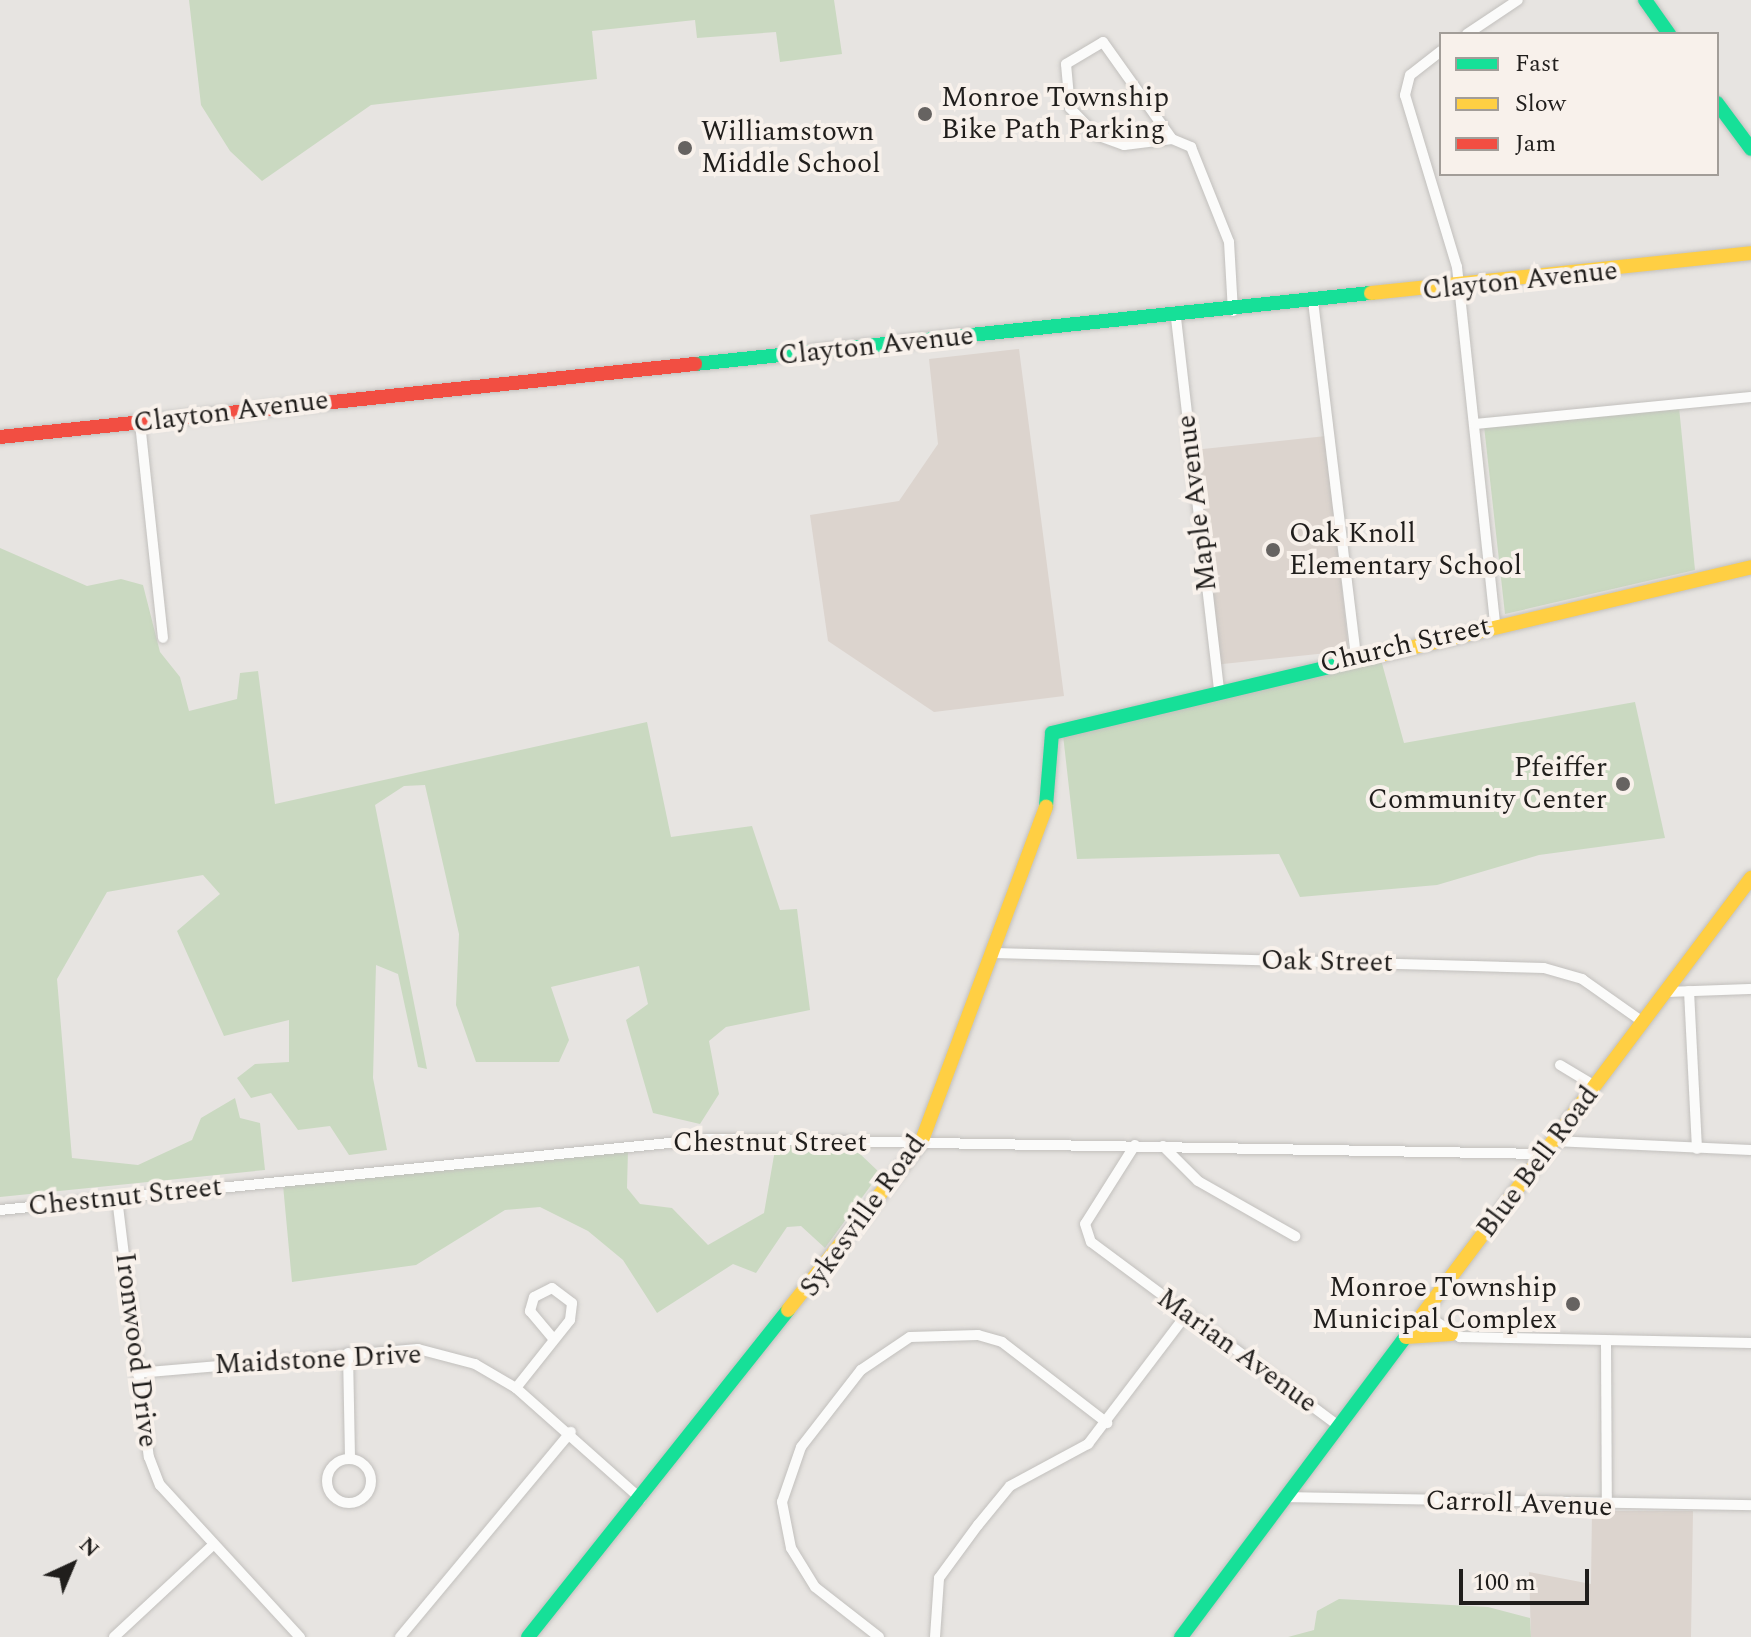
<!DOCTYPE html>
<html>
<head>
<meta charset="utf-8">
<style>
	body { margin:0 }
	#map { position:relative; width:1751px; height:1637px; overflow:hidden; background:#e7e4e1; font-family:Spectral,serif }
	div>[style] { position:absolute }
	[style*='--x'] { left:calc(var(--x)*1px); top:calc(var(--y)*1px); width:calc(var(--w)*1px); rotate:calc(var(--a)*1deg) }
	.built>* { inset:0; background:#dcd4ce; transform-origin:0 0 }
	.green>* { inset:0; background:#cad9c1 }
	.roads { filter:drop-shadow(0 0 2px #c2c0bd) drop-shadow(0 0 2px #c2c0bd) }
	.street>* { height:10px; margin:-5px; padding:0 5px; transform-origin:5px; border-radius:5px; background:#fbfbfa }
	.street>.ring { margin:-5px; padding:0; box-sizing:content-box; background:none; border:10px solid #fbfbfa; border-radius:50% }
	.fast>* { height:14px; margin:-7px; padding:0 7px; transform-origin:7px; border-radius:7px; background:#16e098 }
	.slow>* { height:14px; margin:-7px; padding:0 7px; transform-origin:7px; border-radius:7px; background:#ffcf43 }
	.jam>* { height:14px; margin:-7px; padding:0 7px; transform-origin:7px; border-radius:7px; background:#f24e42 }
	.dots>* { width:22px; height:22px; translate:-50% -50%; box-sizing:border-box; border:4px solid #f8f1eb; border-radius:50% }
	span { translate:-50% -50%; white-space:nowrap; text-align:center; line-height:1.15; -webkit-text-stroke:8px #f8f1eb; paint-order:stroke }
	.poi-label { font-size:28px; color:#201e1c }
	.left { translate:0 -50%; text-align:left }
	.right { translate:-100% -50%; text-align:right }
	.street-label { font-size:28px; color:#201e1c }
	.legend { position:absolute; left:1439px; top:32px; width:280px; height:144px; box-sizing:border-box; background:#f8f1eb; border:2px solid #a29d98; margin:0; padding:10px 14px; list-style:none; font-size:24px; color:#201e1c }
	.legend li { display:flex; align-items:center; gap:16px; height:40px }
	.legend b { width:40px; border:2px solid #a29d98 }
	.north { position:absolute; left:32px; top:1525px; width:80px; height:80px; -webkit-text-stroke:6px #f8f1eb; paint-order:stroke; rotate:44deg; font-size:22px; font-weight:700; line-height:32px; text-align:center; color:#201e1c }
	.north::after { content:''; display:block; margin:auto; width:28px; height:36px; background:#201e1c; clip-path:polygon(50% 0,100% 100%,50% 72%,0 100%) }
	.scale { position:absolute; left:1459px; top:1569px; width:130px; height:36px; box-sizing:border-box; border:4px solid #201e1c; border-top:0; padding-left:10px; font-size:24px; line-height:28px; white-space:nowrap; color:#201e1c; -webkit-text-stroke:6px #f8f1eb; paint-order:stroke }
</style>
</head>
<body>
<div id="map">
	<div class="built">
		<div style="clip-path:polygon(1019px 349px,1064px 696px,934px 712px,828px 641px,810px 515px,899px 501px,938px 444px,929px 359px)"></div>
		<div style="left:1326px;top:436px;width:216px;height:131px;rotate:84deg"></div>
		<div style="clip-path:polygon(1592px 1511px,1693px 1511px,1691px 1637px,1531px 1637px,1529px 1572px,1591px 1584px)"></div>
	</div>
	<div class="green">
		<div style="clip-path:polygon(189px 0,834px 0,842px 54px,780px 62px,776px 32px,697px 38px,695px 20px,592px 31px,597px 79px,371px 105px,262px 181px,230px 151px,201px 105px)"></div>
		<div style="clip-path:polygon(1679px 407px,1695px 570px,1505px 614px,1484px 426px)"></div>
		<div style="clip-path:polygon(0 548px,87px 586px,121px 579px,143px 585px,160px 652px,180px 677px,189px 711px,237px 699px,240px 673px,258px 671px,275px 804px,647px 722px,671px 837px,752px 826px,780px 910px,797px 909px,810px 1010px,726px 1027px,709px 1041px,719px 1094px,700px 1124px,653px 1113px,626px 1020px,648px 1004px,639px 966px,551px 987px,569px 1040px,559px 1062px,476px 1062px,456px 1005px,459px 934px,425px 785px,404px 786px,375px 805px,427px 1069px,418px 1067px,398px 974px,376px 965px,373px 1078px,387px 1150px,349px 1155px,330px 1126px,298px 1130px,271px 1093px,251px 1098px,237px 1078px,255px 1064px,289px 1062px,289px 1020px,224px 1036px,177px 931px,220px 894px,203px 875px,107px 892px,57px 979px,72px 1158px,138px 1165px,192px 1140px,201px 1118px,235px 1098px,240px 1118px,260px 1123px,265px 1170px,0 1197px)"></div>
		<div style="clip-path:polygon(1378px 649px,1404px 743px,1635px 702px,1665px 838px,1539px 855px,1437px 885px,1300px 897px,1279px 854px,1077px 859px,1062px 726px)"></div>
		<div style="clip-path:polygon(776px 1144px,859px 1153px,880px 1173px,825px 1248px,801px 1226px,787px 1227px,756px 1273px,733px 1264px,657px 1313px,623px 1260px,588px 1231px,540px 1207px,505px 1210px,416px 1265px,292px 1282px,283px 1185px,628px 1150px,627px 1188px,640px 1204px,672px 1208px,708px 1245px,764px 1213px)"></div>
		<div style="clip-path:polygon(1339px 1599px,1488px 1607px,1530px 1618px,1531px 1637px,1288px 1637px,1314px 1630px,1317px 1611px)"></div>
	</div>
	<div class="roads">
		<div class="street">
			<div style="--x:1467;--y:34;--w:61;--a:-33.7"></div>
			<div style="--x:1441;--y:51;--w:39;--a:142"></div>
			<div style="--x:1410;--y:75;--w:21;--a:104"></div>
			<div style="--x:1405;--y:95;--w:180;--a:73.2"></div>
			<div style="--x:1457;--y:267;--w:359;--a:83.9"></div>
			<div style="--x:1172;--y:139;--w:48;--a:172.9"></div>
			<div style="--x:1124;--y:145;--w:30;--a:-160"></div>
			<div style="--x:1096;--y:135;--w:37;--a:-134"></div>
			<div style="--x:1070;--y:108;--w:44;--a:-95.2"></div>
			<div style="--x:1066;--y:64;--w:43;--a:-30.7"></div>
			<div style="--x:1103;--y:42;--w:119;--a:54.6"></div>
			<div style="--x:1172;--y:139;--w:21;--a:23"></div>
			<div style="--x:1191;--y:147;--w:102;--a:68.2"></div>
			<div style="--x:1229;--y:242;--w:69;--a:86.7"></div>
			<div style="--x:1313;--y:301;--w:358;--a:83.1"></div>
			<div style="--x:1176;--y:318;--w:372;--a:83.4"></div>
			<div style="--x:140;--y:423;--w:216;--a:83.9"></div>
			<div style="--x:1475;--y:424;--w:277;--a:-5.6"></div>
			<div style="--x:994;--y:953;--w:550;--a:1.56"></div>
			<div style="--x:1544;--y:968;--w:40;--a:16"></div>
			<div style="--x:1582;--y:979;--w:75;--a:35.2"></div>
			<div style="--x:1689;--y:991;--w:158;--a:87.1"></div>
			<div style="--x:1665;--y:992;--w:86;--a:-2"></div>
			<div style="--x:1560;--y:1065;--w:41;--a:31"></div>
			<div style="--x:1553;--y:1141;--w:198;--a:2.6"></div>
			<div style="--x:1135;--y:1145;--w:93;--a:122.3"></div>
			<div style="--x:1085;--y:1224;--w:19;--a:72"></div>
			<div style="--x:1091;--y:1242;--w:309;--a:36.6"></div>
			<div style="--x:1163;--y:1146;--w:49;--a:45"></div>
			<div style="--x:1198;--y:1181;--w:112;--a:29.6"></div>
			<div style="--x:117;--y:1198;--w:261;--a:83"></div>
			<div style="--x:149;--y:1457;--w:30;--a:69"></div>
			<div style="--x:160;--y:1485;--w:207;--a:47.4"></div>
			<div style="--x:0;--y:1210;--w:713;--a:-5.72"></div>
			<div style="--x:709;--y:1139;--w:834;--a:1.03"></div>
			<div style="--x:1424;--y:1314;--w:43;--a:32.6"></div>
			<div style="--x:1460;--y:1337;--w:291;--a:1.2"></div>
			<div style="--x:1606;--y:1342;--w:165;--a:89.7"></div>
			<div style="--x:348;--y:1353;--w:102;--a:88.9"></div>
			<div style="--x:137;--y:1373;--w:282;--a:-4.9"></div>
			<div style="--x:418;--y:1349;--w:59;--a:14.7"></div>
			<div style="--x:475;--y:1364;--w:48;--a:30.3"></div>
			<div style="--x:516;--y:1388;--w:167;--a:41.6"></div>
			<div style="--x:516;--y:1388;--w:87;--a:-51.5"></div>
			<div style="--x:570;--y:1320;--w:17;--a:-83"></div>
			<div style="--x:572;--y:1303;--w:25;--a:-143"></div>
			<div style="--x:552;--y:1288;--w:20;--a:153"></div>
			<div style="--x:534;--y:1297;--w:15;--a:106"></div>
			<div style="--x:530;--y:1311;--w:35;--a:50"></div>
			<div class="ring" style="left:327px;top:1459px;width:34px;height:34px"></div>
			<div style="--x:1286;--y:1497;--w:465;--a:1"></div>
			<div style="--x:114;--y:1637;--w:132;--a:-42.9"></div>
			<div style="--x:400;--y:1637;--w:267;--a:-50.2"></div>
			<div style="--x:879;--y:1637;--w:81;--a:-142"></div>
			<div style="--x:815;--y:1587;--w:46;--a:-121.6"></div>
			<div style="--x:791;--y:1548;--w:47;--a:-101.1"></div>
			<div style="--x:782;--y:1502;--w:58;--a:-70.9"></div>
			<div style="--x:801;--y:1447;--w:98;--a:-52.1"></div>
			<div style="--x:861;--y:1370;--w:59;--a:-34"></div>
			<div style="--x:910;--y:1337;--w:68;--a:-1.7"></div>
			<div style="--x:978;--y:1335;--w:25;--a:16"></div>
			<div style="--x:1002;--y:1342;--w:133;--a:37.6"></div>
			<div style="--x:935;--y:1637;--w:59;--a:-86.1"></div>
			<div style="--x:939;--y:1578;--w:66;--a:-53.7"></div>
			<div style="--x:978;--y:1525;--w:50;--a:-50.6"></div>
			<div style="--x:1010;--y:1486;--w:89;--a:-28.3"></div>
			<div style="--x:1088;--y:1444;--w:162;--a:-52.8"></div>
		</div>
		<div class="fast">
			<div style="--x:1645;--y:0;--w:42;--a:54.8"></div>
			<div style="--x:1717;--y:103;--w:57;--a:53.5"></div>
			<div style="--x:695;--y:364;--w:680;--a:-6"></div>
			<div style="--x:1046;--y:806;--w:73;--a:-85.3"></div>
			<div style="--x:1052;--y:733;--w:316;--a:-13.4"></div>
			<div style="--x:528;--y:1637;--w:418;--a:-51.5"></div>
			<div style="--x:1181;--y:1637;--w:394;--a:-53.2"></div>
		</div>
		<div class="slow">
			<div style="--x:1371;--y:293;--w:382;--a:-6"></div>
			<div style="--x:1359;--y:660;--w:403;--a:-13.3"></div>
			<div style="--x:788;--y:1310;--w:213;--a:-51.5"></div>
			<div style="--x:921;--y:1143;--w:359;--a:-69.6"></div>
			<div style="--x:1417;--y:1322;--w:556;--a:-53.05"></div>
			<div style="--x:1406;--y:1337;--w:45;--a:-3.8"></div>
		</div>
		<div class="jam">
			<div style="--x:0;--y:437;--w:699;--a:-6"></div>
		</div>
	</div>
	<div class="dots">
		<div style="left:925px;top:114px;background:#666361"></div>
		<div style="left:685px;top:148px;background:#666361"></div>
		<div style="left:1273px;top:550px;background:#666361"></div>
		<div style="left:1623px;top:784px;background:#666361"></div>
		<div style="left:1573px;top:1304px;background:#666361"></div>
	</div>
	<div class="poi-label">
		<span class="left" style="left:941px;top:114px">Monroe Township<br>Bike Path Parking</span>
		<span class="left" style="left:701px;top:148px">Williamstown<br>Middle School</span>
		<span class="left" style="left:1289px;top:550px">Oak Knoll<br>Elementary School</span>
		<span class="right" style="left:1607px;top:784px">Pfeiffer<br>Community Center</span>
		<span class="right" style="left:1557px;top:1304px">Monroe Township<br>Municipal Complex</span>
	</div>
	<div class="street-label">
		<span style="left:1520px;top:281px;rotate:-6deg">Clayton Avenue</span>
		<span style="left:876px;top:346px;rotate:-6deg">Clayton Avenue</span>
		<span style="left:231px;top:412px;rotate:-7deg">Clayton Avenue</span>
		<span style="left:1197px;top:503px;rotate:-97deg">Maple Avenue</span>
		<span style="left:1405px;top:645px;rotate:-13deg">Church Street</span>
		<span style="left:1327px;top:962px;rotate:1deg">Oak Street</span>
		<span style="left:770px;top:1143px">Chestnut Street</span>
		<span style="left:1538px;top:1162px;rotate:-53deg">Blue Bell Road</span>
		<span style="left:125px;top:1197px;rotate:-6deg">Chestnut Street</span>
		<span style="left:863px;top:1216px;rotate:-54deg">Sykesville Road</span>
		<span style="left:136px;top:1350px;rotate:83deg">Ironwood Drive</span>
		<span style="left:1237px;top:1351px;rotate:36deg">Marian Avenue</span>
		<span style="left:318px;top:1360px;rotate:-3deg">Maidstone Drive</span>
		<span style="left:1519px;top:1504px;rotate:2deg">Carroll Avenue</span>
	</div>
	<ul class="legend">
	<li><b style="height:10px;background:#16e098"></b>Fast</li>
	<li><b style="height:10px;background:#ffcf43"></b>Slow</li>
	<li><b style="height:10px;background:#f24e42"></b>Jam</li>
	</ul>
	<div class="north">N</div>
	<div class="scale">100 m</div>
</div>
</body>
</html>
